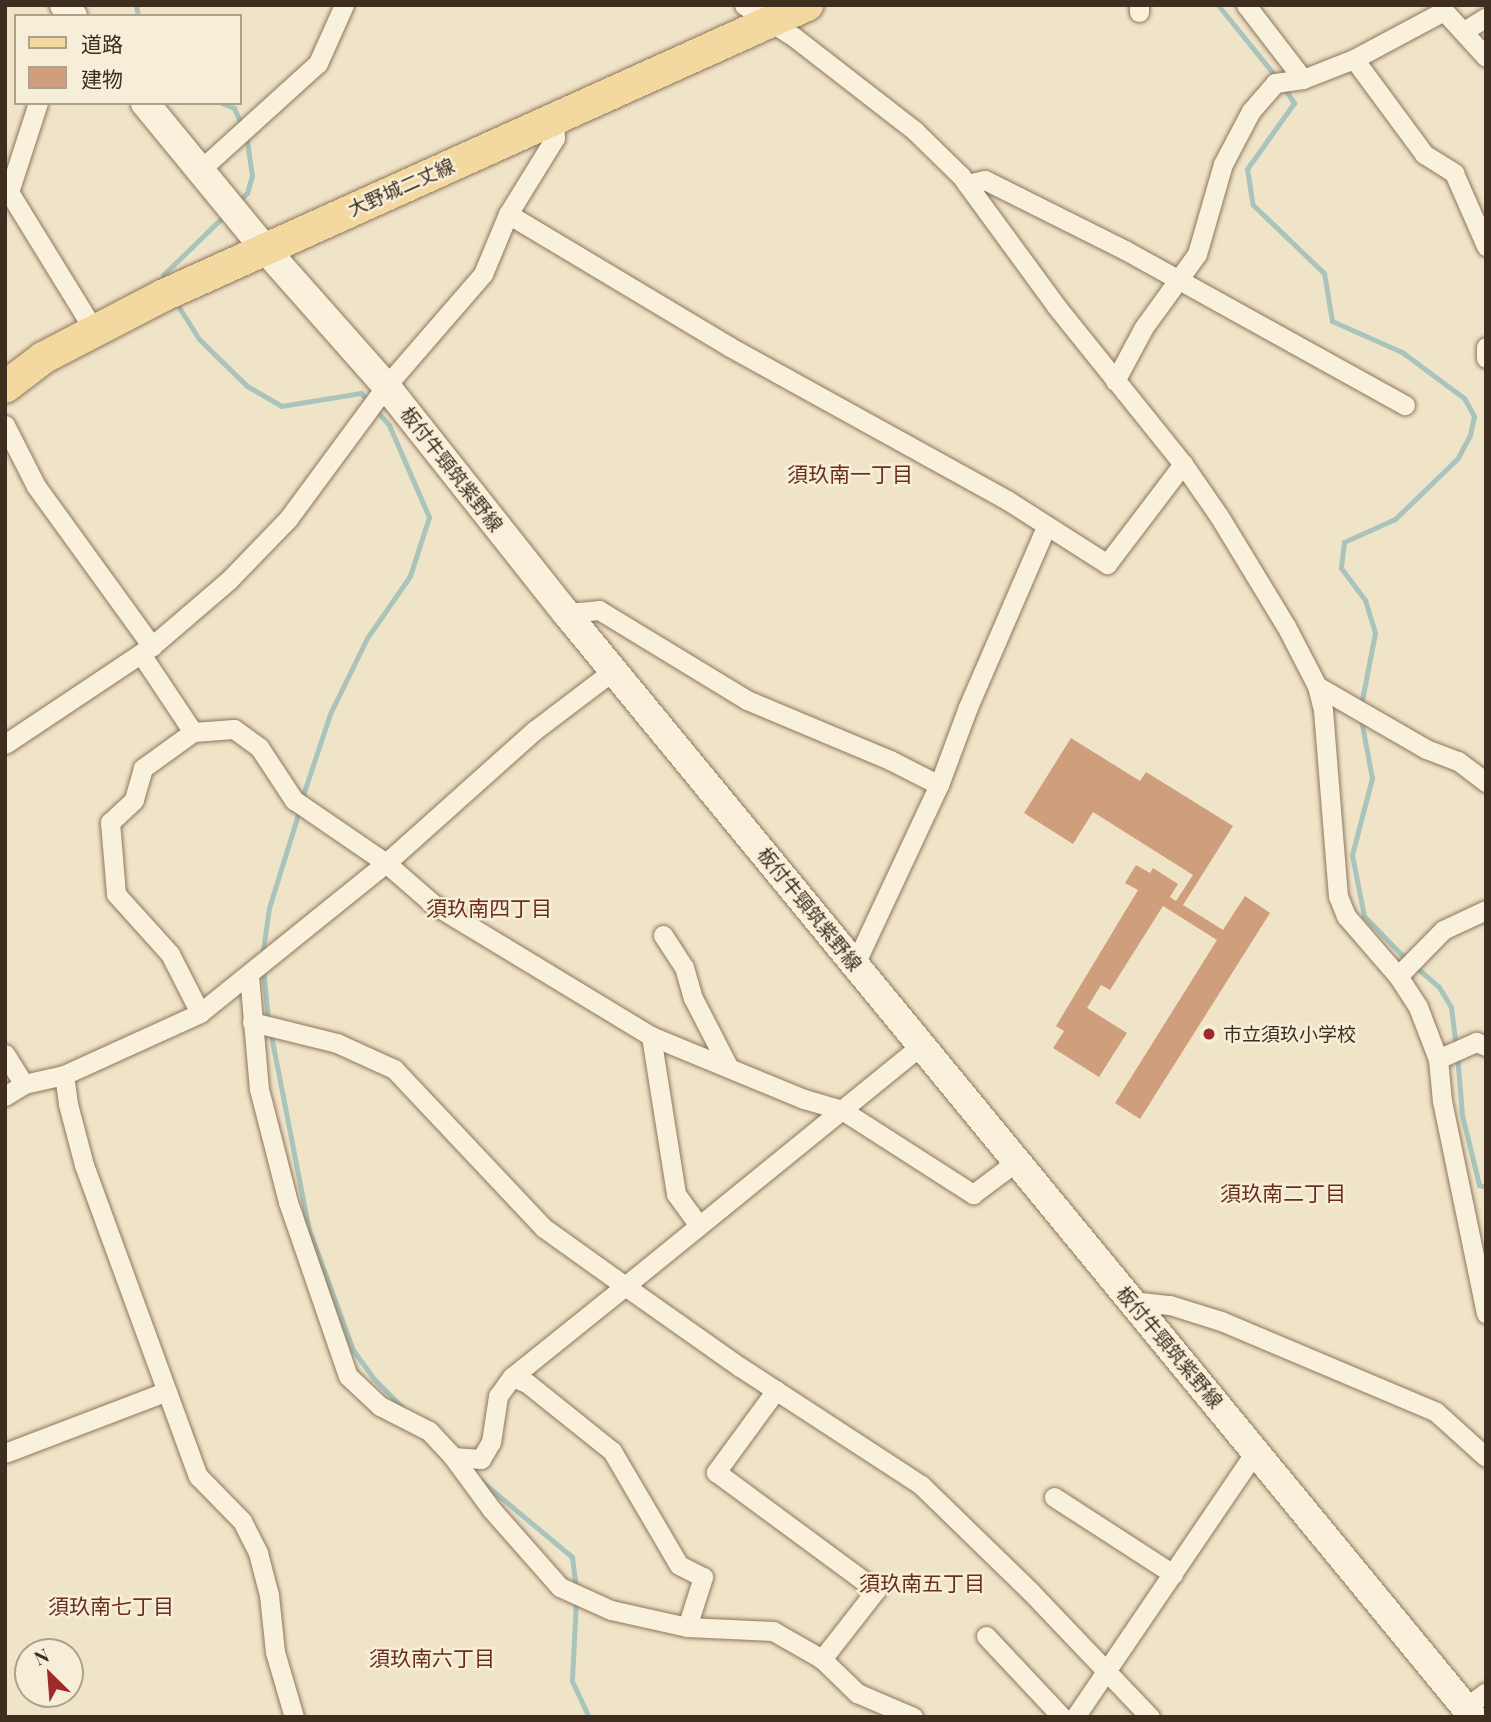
<!DOCTYPE html>
<html>
<head>
<meta charset="utf-8">
<style>
	body { margin:0 }
	#map { position:relative; width:1491px; height:1722px; overflow:hidden; background:#f0e4c8; font-family:"Playfair Display","Noto Sans JP",serif }
	div>[style] { position:absolute }
	[style*='--x'] { left:calc(var(--x)*1px); top:calc(var(--y)*1px); width:calc(var(--w)*1px); rotate:calc(var(--a)*1deg) }
	.stream>* { height:5px; margin:-2.5px; padding:0 2.5px; transform-origin:2.5px; border-radius:2.5px; background:#a9c4bc }
	.building>* { inset:0; background:#cf9f7d }
	.roads { filter:drop-shadow(0 0 2px #8d765c) drop-shadow(0 0 2px #8d765c) }
	.street>* { height:19px; margin:-9.5px; padding:0 9.5px; transform-origin:9.5px; border-radius:9.5px; background:#faf1dc }
	.secondary>* { height:28px; margin:-14px; padding:0 14px; transform-origin:14px; border-radius:14px; background:#faf1dc }
	.primary>* { height:32px; margin:-16px; padding:0 16px; transform-origin:16px; border-radius:16px; background:#f3d9a0 }
	.dots>* { width:19px; height:19px; translate:-50% -50%; box-sizing:border-box; border:4px solid #f7eed8; border-radius:50% }
	span { translate:-50% -50%; white-space:nowrap; text-align:center; line-height:1.15; -webkit-text-stroke:5px #f7eed8; paint-order:stroke }
	.street-label { font-size:19px; color:#3d2e20 }
	.poi-label { font-size:19px; color:#3d2e20 }
	.left { translate:0 -50%; text-align:left }
	.neighbourhood-label { font-size:21px; color:#6b2e1e }
	.frame { position:absolute; inset:0; border:7px solid #3d2e20; pointer-events:none }
	.legend { position:absolute; left:14px; top:14px; width:228px; height:91px; box-sizing:border-box; background:#f7eed8; border:2px solid #ada18e; margin:0; padding:9px 12px; list-style:none; font-size:21px; color:#3d2e20 }
	.legend li { display:flex; align-items:center; gap:14px; height:35px }
	.legend b { width:35px; border:2px solid #ada18e }
	.north { position:absolute; left:14px; top:1638px; width:70px; height:70px; box-sizing:border-box; background:#f7eed8; border:2px solid #ada18e; border-radius:50%; rotate:335deg; font-size:19px; font-weight:700; line-height:28px; text-align:center; color:#3d2e20 }
	.north::after { content:''; display:block; margin:auto; width:24px; height:32px; background:#9e2a2b; clip-path:polygon(50% 0,100% 100%,50% 72%,0 100%) }
</style>
</head>
<body>
<div id="map">
	<div class="stream">
		<div style="--x:136;--y:5;--w:11;--a:80"></div>
		<div style="--x:1218;--y:5;--w:92;--a:51.1"></div>
		<div style="--x:1282;--y:85;--w:22;--a:56"></div>
		<div style="--x:1294;--y:103;--w:81;--a:125.5"></div>
		<div style="--x:1247;--y:169;--w:36;--a:81"></div>
		<div style="--x:1253;--y:205;--w:98;--a:43.8"></div>
		<div style="--x:1324;--y:273;--w:49;--a:80.5"></div>
		<div style="--x:1332;--y:321;--w:77;--a:23.9"></div>
		<div style="--x:1402;--y:352;--w:77;--a:36.6"></div>
		<div style="--x:1464;--y:398;--w:21;--a:61"></div>
		<div style="--x:1474;--y:416;--w:19;--a:102"></div>
		<div style="--x:1470;--y:435;--w:26;--a:118"></div>
		<div style="--x:1458;--y:458;--w:88;--a:135.9"></div>
		<div style="--x:1395;--y:519;--w:56;--a:155.7"></div>
		<div style="--x:1344;--y:542;--w:26;--a:97"></div>
		<div style="--x:1341;--y:568;--w:40;--a:53"></div>
		<div style="--x:1365;--y:600;--w:34;--a:73"></div>
		<div style="--x:1375;--y:633;--w:73;--a:101"></div>
		<div style="--x:222;--y:103;--w:13;--a:23"></div>
		<div style="--x:234;--y:108;--w:20;--a:66"></div>
		<div style="--x:237;--y:203;--w:14;--a:-45"></div>
		<div style="--x:247;--y:193;--w:18;--a:-74"></div>
		<div style="--x:252;--y:176;--w:42;--a:-98.1"></div>
		<div style="--x:167;--y:283;--w:9;--a:-117"></div>
		<div style="--x:163;--y:275;--w:86;--a:-44.1"></div>
		<div style="--x:175;--y:301;--w:45;--a:57.7"></div>
		<div style="--x:199;--y:339;--w:67;--a:44.4"></div>
		<div style="--x:247;--y:386;--w:39;--a:30"></div>
		<div style="--x:281;--y:406;--w:81;--a:-9.2"></div>
		<div style="--x:361;--y:393;--w:43;--a:48.8"></div>
		<div style="--x:389;--y:425;--w:100;--a:66.5"></div>
		<div style="--x:429;--y:517;--w:62;--a:107.9"></div>
		<div style="--x:410;--y:576;--w:75;--a:124.7"></div>
		<div style="--x:367;--y:638;--w:85;--a:116"></div>
		<div style="--x:330;--y:714;--w:89;--a:108.4"></div>
		<div style="--x:1360;--y:714;--w:65;--a:79.4"></div>
		<div style="--x:1372;--y:778;--w:80;--a:104.6"></div>
		<div style="--x:1352;--y:855;--w:62;--a:78.9"></div>
		<div style="--x:1364;--y:916;--w:53;--a:45.8"></div>
		<div style="--x:1401;--y:954;--w:50;--a:41"></div>
		<div style="--x:1439;--y:987;--w:23;--a:59"></div>
		<div style="--x:1451;--y:1007;--w:38;--a:83"></div>
		<div style="--x:262;--y:957;--w:49;--a:-81.9"></div>
		<div style="--x:269;--y:908;--w:105;--a:-72.8"></div>
		<div style="--x:263;--y:967;--w:53;--a:84.6"></div>
		<div style="--x:270;--y:1030;--w:204;--a:79"></div>
		<div style="--x:309;--y:1230;--w:128;--a:69.9"></div>
		<div style="--x:353;--y:1350;--w:36;--a:54"></div>
		<div style="--x:374;--y:1379;--w:42;--a:45"></div>
		<div style="--x:1457;--y:1054;--w:61;--a:85.3"></div>
		<div style="--x:1462;--y:1115;--w:72;--a:76.3"></div>
		<div style="--x:1479;--y:1185;--w:7;--a:16"></div>
		<div style="--x:480;--y:1480;--w:120;--a:39.9"></div>
		<div style="--x:572;--y:1557;--w:31;--a:83"></div>
		<div style="--x:576;--y:1598;--w:83;--a:92.8"></div>
		<div style="--x:572;--y:1681;--w:40;--a:65"></div>
	</div>
	<div class="building">
		<div style="clip-path:polygon(1071px 738px,1140px 781px,1146px 772px,1233px 826px,1183px 905px,1223px 930px,1245px 896px,1270px 913px,1140px 1119px,1115px 1103px,1217px 940px,1163px 906px,1110px 990px,1101px 985px,1087px 1008px,1127px 1033px,1099px 1077px,1053px 1048px,1064px 1031px,1056px 1026px,1138px 890px,1125px 883px,1136px 865px,1150px 873px,1153px 868px,1178px 884px,1170px 897px,1176px 901px,1193px 875px,1093px 812px,1073px 844px,1024px 813px)"></div>
	</div>
	<div class="roads">
		<div class="street">
			<div style="--x:744;--y:5;--w:59;--a:32.6"></div>
			<div style="--x:794;--y:37;--w:153;--a:37.8"></div>
			<div style="--x:915;--y:131;--w:64;--a:44.4"></div>
			<div style="--x:961;--y:176;--w:161;--a:53.8"></div>
			<div style="--x:1056;--y:306;--w:203;--a:51.2"></div>
			<div style="--x:1183;--y:464;--w:63;--a:55.3"></div>
			<div style="--x:1219;--y:516;--w:129;--a:58.7"></div>
			<div style="--x:1286;--y:626;--w:68;--a:62.7"></div>
			<div style="--x:1317;--y:686;--w:25;--a:76"></div>
			<div style="--x:1323;--y:710;--w:187;--a:85.4"></div>
			<div style="--x:1338;--y:896;--w:22;--a:68"></div>
			<div style="--x:1346;--y:916;--w:79;--a:49.1"></div>
			<div style="--x:1398;--y:976;--w:37;--a:57"></div>
			<div style="--x:1418;--y:1007;--w:56;--a:69"></div>
			<div style="--x:1438;--y:1059;--w:42;--a:-24.1"></div>
			<div style="--x:1476;--y:1042;--w:11;--a:22"></div>
			<div style="--x:1139;--y:5;--w:7;--a:90"></div>
			<div style="--x:1246;--y:5;--w:93;--a:52.4"></div>
			<div style="--x:1464;--y:31;--w:26;--a:-32"></div>
			<div style="--x:1354;--y:59;--w:118;--a:53.6"></div>
			<div style="--x:1424;--y:154;--w:36;--a:32"></div>
			<div style="--x:1454;--y:173;--w:80;--a:66.3"></div>
			<div style="--x:200;--y:170;--w:159;--a:-42.2"></div>
			<div style="--x:318;--y:63;--w:64;--a:-65.9"></div>
			<div style="--x:967;--y:184;--w:18;--a:-13"></div>
			<div style="--x:985;--y:180;--w:157;--a:26.6"></div>
			<div style="--x:1125;--y:250;--w:320;--a:29"></div>
			<div style="--x:9;--y:192;--w:94;--a:-72"></div>
			<div style="--x:5;--y:193;--w:4;--a:-14"></div>
			<div style="--x:9;--y:192;--w:162;--a:58.4"></div>
			<div style="--x:508;--y:214;--w:89;--a:-58.3"></div>
			<div style="--x:555;--y:138;--w:20;--a:-93"></div>
			<div style="--x:1486;--y:347;--w:11;--a:90"></div>
			<div style="--x:1115;--y:381;--w:61;--a:-61.8"></div>
			<div style="--x:1144;--y:327;--w:90;--a:-54"></div>
			<div style="--x:1197;--y:254;--w:94;--a:-73.9"></div>
			<div style="--x:1223;--y:164;--w:60;--a:-62.2"></div>
			<div style="--x:1251;--y:111;--w:37;--a:-49"></div>
			<div style="--x:1275;--y:83;--w:28;--a:-8"></div>
			<div style="--x:1303;--y:79;--w:55;--a:-21.4"></div>
			<div style="--x:1354;--y:59;--w:102;--a:-28.1"></div>
			<div style="--x:1444;--y:11;--w:62;--a:47.6"></div>
			<div style="--x:5;--y:425;--w:68;--a:63.1"></div>
			<div style="--x:36;--y:486;--w:198;--a:54.1"></div>
			<div style="--x:566;--y:613;--w:33;--a:-5"></div>
			<div style="--x:599;--y:610;--w:173;--a:31.3"></div>
			<div style="--x:747;--y:700;--w:155;--a:22.8"></div>
			<div style="--x:890;--y:760;--w:55;--a:27"></div>
			<div style="--x:939;--y:785;--w:83;--a:-69.6"></div>
			<div style="--x:968;--y:707;--w:196;--a:-66.6"></div>
			<div style="--x:141;--y:654;--w:94;--a:56.3"></div>
			<div style="--x:193;--y:732;--w:62;--a:144.2"></div>
			<div style="--x:143;--y:768;--w:33;--a:106"></div>
			<div style="--x:134;--y:800;--w:33;--a:137"></div>
			<div style="--x:110;--y:822;--w:72;--a:85.2"></div>
			<div style="--x:116;--y:894;--w:81;--a:48"></div>
			<div style="--x:170;--y:954;--w:66;--a:63"></div>
			<div style="--x:1317;--y:686;--w:126;--a:30"></div>
			<div style="--x:1426;--y:749;--w:34;--a:21"></div>
			<div style="--x:1458;--y:761;--w:35;--a:37"></div>
			<div style="--x:193;--y:732;--w:41;--a:-4.2"></div>
			<div style="--x:234;--y:729;--w:31;--a:36"></div>
			<div style="--x:259;--y:747;--w:64;--a:56.6"></div>
			<div style="--x:294;--y:800;--w:112;--a:34.4"></div>
			<div style="--x:386;--y:863;--w:62;--a:41.1"></div>
			<div style="--x:433;--y:904;--w:255;--a:31.2"></div>
			<div style="--x:651;--y:1036;--w:165;--a:22.4"></div>
			<div style="--x:804;--y:1099;--w:40;--a:16"></div>
			<div style="--x:842;--y:1110;--w:156;--a:32.7"></div>
			<div style="--x:973;--y:1194;--w:54;--a:-36.7"></div>
			<div style="--x:5;--y:744;--w:177;--a:-33.7"></div>
			<div style="--x:152;--y:646;--w:101;--a:-40.6"></div>
			<div style="--x:229;--y:580;--w:85;--a:-46"></div>
			<div style="--x:288;--y:519;--w:165;--a:-53.6"></div>
			<div style="--x:386;--y:386;--w:148;--a:-49.1"></div>
			<div style="--x:483;--y:274;--w:65;--a:-67.4"></div>
			<div style="--x:508;--y:214;--w:259;--a:30.9"></div>
			<div style="--x:730;--y:347;--w:316;--a:28.9"></div>
			<div style="--x:1007;--y:500;--w:119;--a:32.6"></div>
			<div style="--x:1107;--y:564;--w:126;--a:-52.8"></div>
			<div style="--x:663;--y:935;--w:38;--a:57"></div>
			<div style="--x:684;--y:967;--w:32;--a:74"></div>
			<div style="--x:693;--y:998;--w:79;--a:62.8"></div>
			<div style="--x:855;--y:964;--w:198;--a:-64.9"></div>
			<div style="--x:249;--y:975;--w:114;--a:85"></div>
			<div style="--x:259;--y:1089;--w:117;--a:75.6"></div>
			<div style="--x:288;--y:1202;--w:184;--a:71"></div>
			<div style="--x:348;--y:1376;--w:44;--a:43.2"></div>
			<div style="--x:380;--y:1406;--w:55;--a:27"></div>
			<div style="--x:429;--y:1431;--w:35;--a:47"></div>
			<div style="--x:453;--y:1457;--w:66;--a:53.7"></div>
			<div style="--x:492;--y:1510;--w:103;--a:48.6"></div>
			<div style="--x:560;--y:1587;--w:56;--a:24.3"></div>
			<div style="--x:611;--y:1610;--w:78;--a:12.6"></div>
			<div style="--x:687;--y:1627;--w:86;--a:2.7"></div>
			<div style="--x:773;--y:1631;--w:56;--a:29.7"></div>
			<div style="--x:822;--y:1659;--w:49;--a:44.2"></div>
			<div style="--x:857;--y:1693;--w:61;--a:23.2"></div>
			<div style="--x:1398;--y:976;--w:64;--a:-45.6"></div>
			<div style="--x:1443;--y:930;--w:47;--a:-24.9"></div>
			<div style="--x:252;--y:1022;--w:88;--a:13.9"></div>
			<div style="--x:337;--y:1043;--w:63;--a:24.5"></div>
			<div style="--x:394;--y:1069;--w:219;--a:46.7"></div>
			<div style="--x:544;--y:1228;--w:100;--a:35.6"></div>
			<div style="--x:625;--y:1286;--w:382;--a:-39.1"></div>
			<div style="--x:651;--y:1036;--w:160;--a:81"></div>
			<div style="--x:676;--y:1194;--w:39;--a:54"></div>
			<div style="--x:5;--y:1054;--w:36;--a:58"></div>
			<div style="--x:1438;--y:1059;--w:42;--a:84.6"></div>
			<div style="--x:1442;--y:1101;--w:217;--a:78.3"></div>
			<div style="--x:64;--y:1075;--w:29;--a:82"></div>
			<div style="--x:68;--y:1104;--w:63;--a:75.3"></div>
			<div style="--x:84;--y:1165;--w:331;--a:69.9"></div>
			<div style="--x:198;--y:1476;--w:63;--a:45.6"></div>
			<div style="--x:242;--y:1521;--w:36;--a:63"></div>
			<div style="--x:258;--y:1553;--w:43;--a:75.3"></div>
			<div style="--x:269;--y:1595;--w:57;--a:84"></div>
			<div style="--x:275;--y:1652;--w:68;--a:73.7"></div>
			<div style="--x:5;--y:1096;--w:22;--a:-32"></div>
			<div style="--x:24;--y:1084;--w:41;--a:-12.7"></div>
			<div style="--x:64;--y:1075;--w:149;--a:-24.5"></div>
			<div style="--x:200;--y:1013;--w:239;--a:-38.9"></div>
			<div style="--x:386;--y:863;--w:200;--a:-41.8"></div>
			<div style="--x:535;--y:730;--w:99;--a:-37.2"></div>
			<div style="--x:1131;--y:1301;--w:39;--a:6"></div>
			<div style="--x:1170;--y:1305;--w:53;--a:17.4"></div>
			<div style="--x:1221;--y:1321;--w:233;--a:22.9"></div>
			<div style="--x:1436;--y:1412;--w:67;--a:42"></div>
			<div style="--x:512;--y:1377;--w:16;--a:22"></div>
			<div style="--x:527;--y:1383;--w:109;--a:38.7"></div>
			<div style="--x:612;--y:1451;--w:132;--a:59.6"></div>
			<div style="--x:679;--y:1565;--w:27;--a:27"></div>
			<div style="--x:703;--y:1577;--w:52;--a:107.7"></div>
			<div style="--x:776;--y:1390;--w:102;--a:126.2"></div>
			<div style="--x:716;--y:1472;--w:199;--a:36.4"></div>
			<div style="--x:876;--y:1590;--w:88;--a:128"></div>
			<div style="--x:5;--y:1453;--w:173;--a:-20.9"></div>
			<div style="--x:453;--y:1457;--w:28;--a:4"></div>
			<div style="--x:481;--y:1459;--w:20;--a:-60"></div>
			<div style="--x:491;--y:1442;--w:47;--a:-81.3"></div>
			<div style="--x:498;--y:1396;--w:24;--a:-54"></div>
			<div style="--x:512;--y:1377;--w:145;--a:-38.8"></div>
			<div style="--x:625;--y:1286;--w:141;--a:35.2"></div>
			<div style="--x:740;--y:1367;--w:216;--a:33.1"></div>
			<div style="--x:921;--y:1485;--w:152;--a:44.2"></div>
			<div style="--x:1030;--y:1591;--w:174;--a:46.4"></div>
			<div style="--x:1054;--y:1497;--w:142;--a:32.9"></div>
			<div style="--x:986;--y:1636;--w:111;--a:46.8"></div>
			<div style="--x:1465;--y:1708;--w:26;--a:-37"></div>
			<div style="--x:1075;--y:1717;--w:322;--a:-55.8"></div>
		</div>
		<div class="secondary">
			<div style="--x:64;--y:5;--w:14;--a:51"></div>
			<div style="--x:145;--y:103;--w:189;--a:50.6"></div>
			<div style="--x:265;--y:249;--w:183;--a:48.5"></div>
			<div style="--x:386;--y:386;--w:290;--a:51.6"></div>
			<div style="--x:566;--y:613;--w:1429;--a:50.59"></div>
		</div>
		<div class="primary">
			<div style="--x:5;--y:387;--w:48;--a:-37.3"></div>
			<div style="--x:43;--y:358;--w:134;--a:-27.5"></div>
			<div style="--x:162;--y:296;--w:708;--a:-24.28"></div>
		</div>
	</div>
	<div class="dots">
		<div style="left:1209px;top:1034px;background:#9e2a2b"></div>
	</div>
	<div class="street-label">
		<span style="left:401px;top:187px;rotate:-24deg">大野城二丈線</span>
		<span style="left:452px;top:469px;rotate:52deg">板付牛頸筑紫野線</span>
		<span style="left:810px;top:909px;rotate:51deg">板付牛頸筑紫野線</span>
		<span style="left:1170px;top:1347px;rotate:50deg">板付牛頸筑紫野線</span>
	</div>
	<div class="poi-label">
		<span class="left" style="left:1223px;top:1034px">市立須玖小学校</span>
	</div>
	<div class="neighbourhood-label">
		<span style="left:850px;top:473px">須玖南一丁目</span>
		<span style="left:489px;top:907px">須玖南四丁目</span>
		<span style="left:1283px;top:1192px">須玖南二丁目</span>
		<span style="left:922px;top:1582px">須玖南五丁目</span>
		<span style="left:111px;top:1605px">須玖南七丁目</span>
		<span style="left:432px;top:1657px">須玖南六丁目</span>
	</div>
	<div class="frame"></div>
	<ul class="legend">
	<li><b style="height:9px;background:#f3d9a0"></b>道路</li>
	<li><b style="height:19px;background:#cf9f7d"></b>建物</li>
	</ul>
	<div class="north">N</div>
</div>
</body>
</html>
